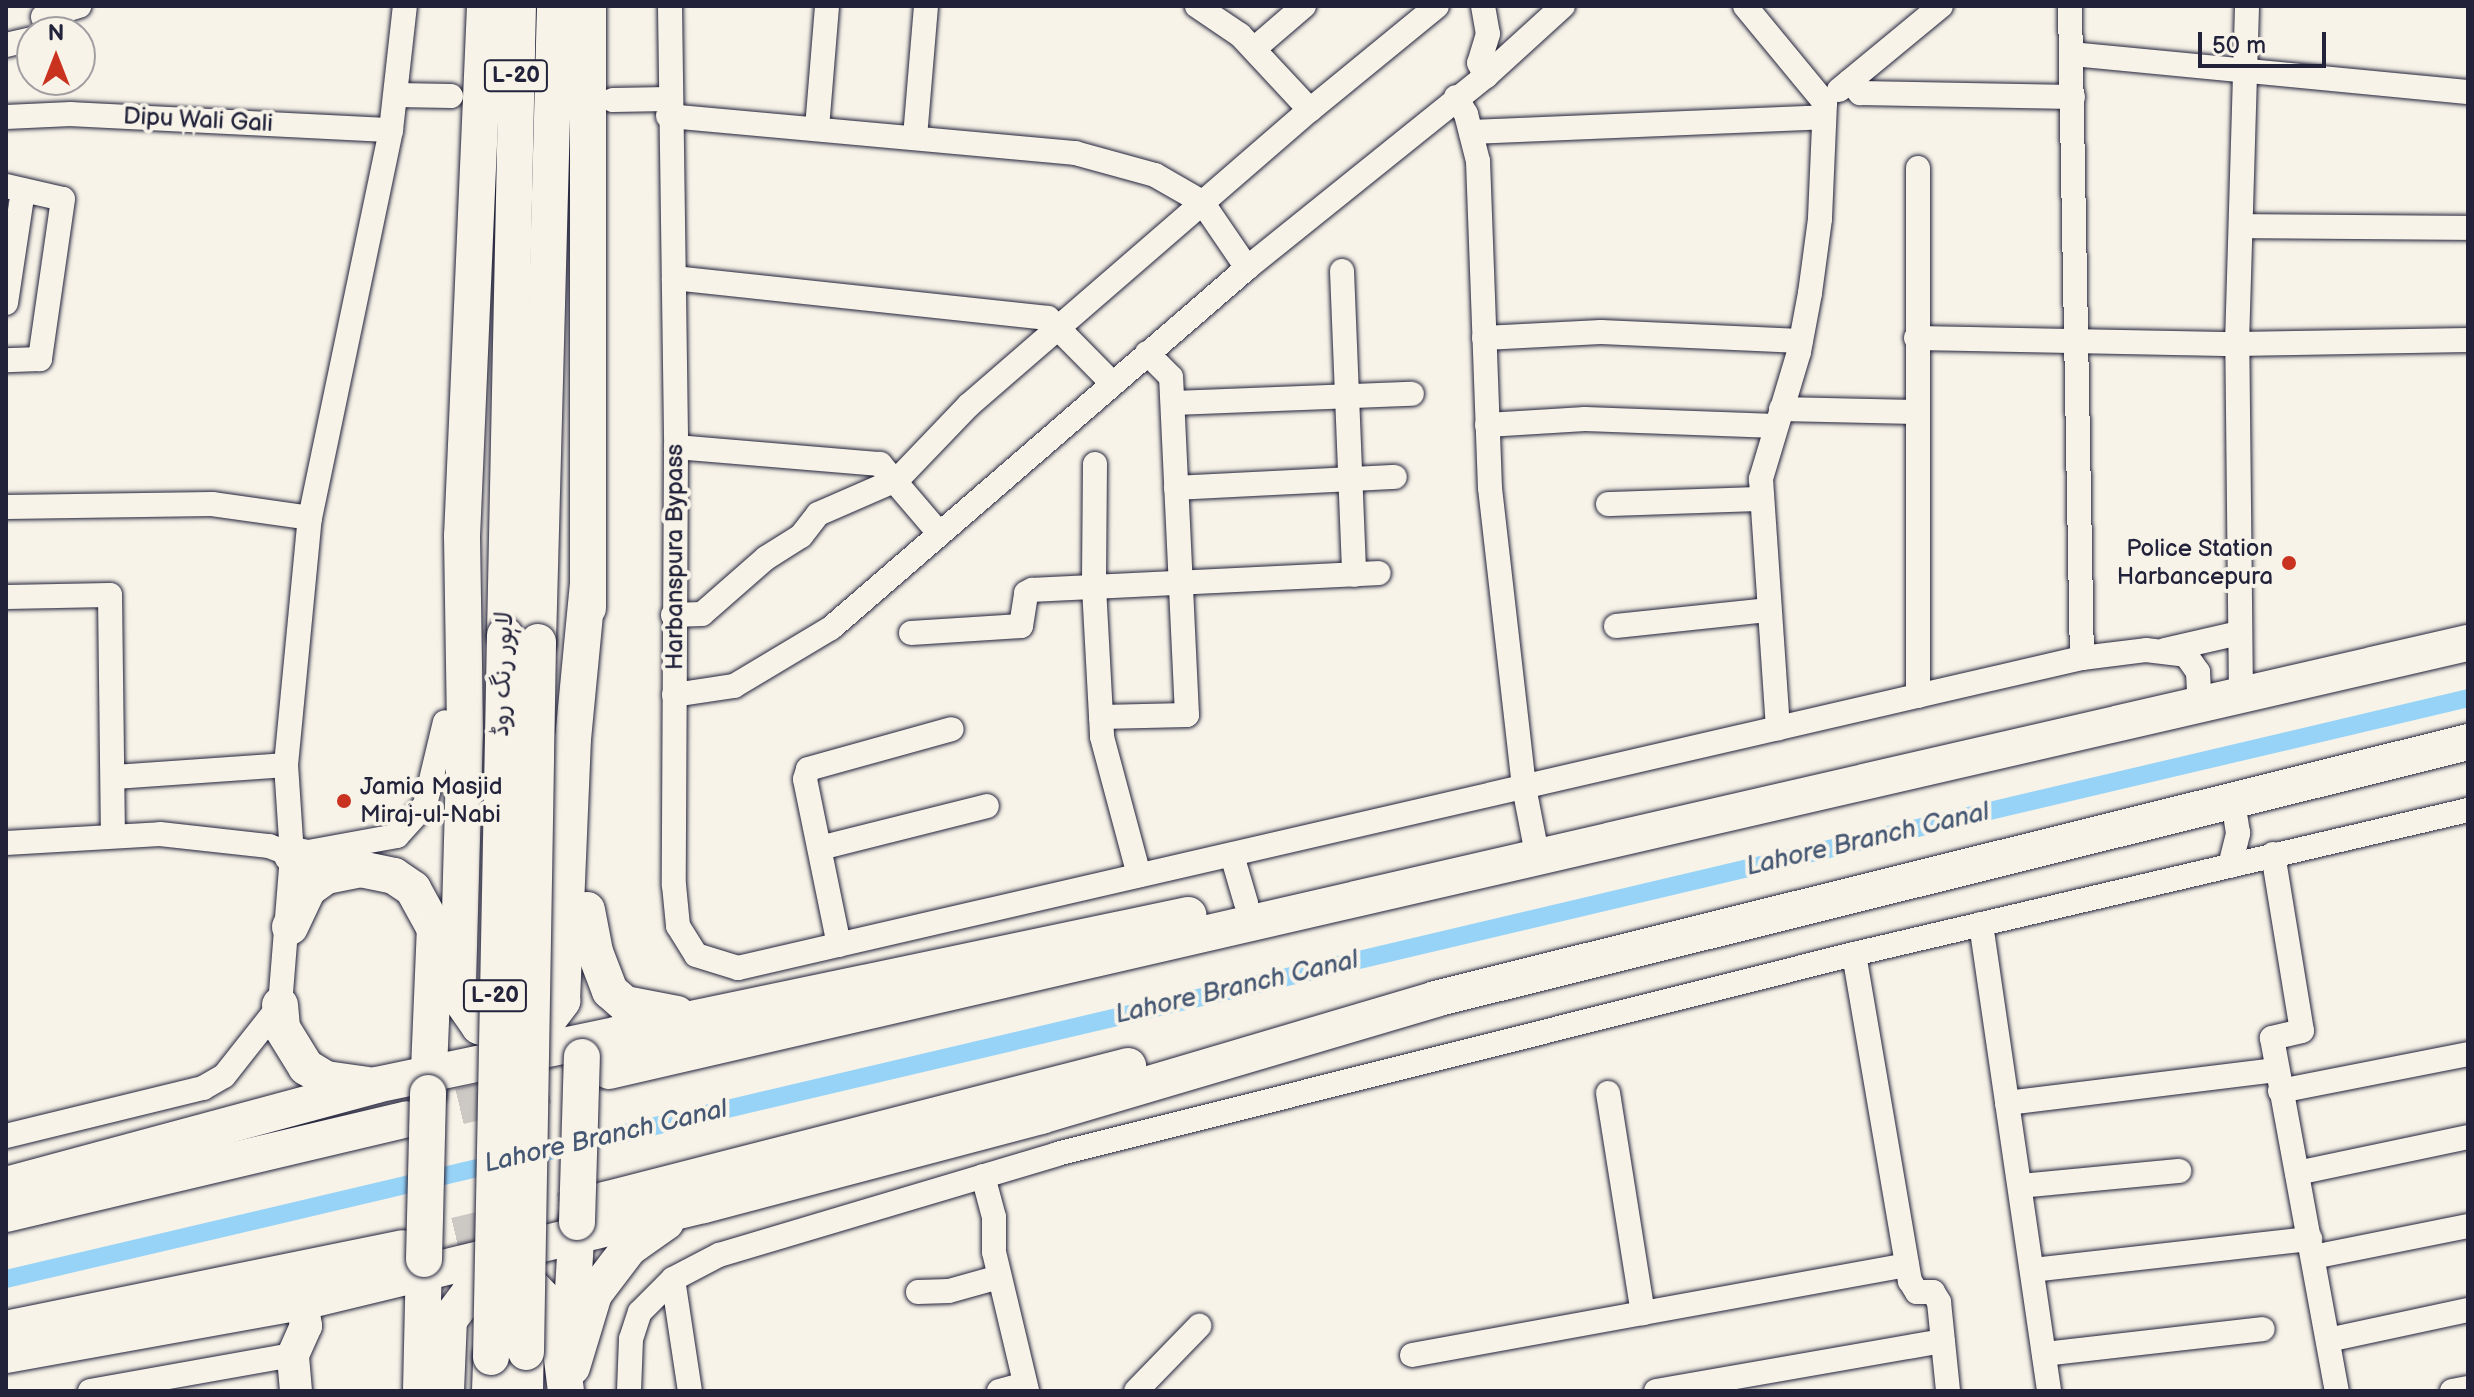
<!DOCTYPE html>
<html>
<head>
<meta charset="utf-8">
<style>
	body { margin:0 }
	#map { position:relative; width:2474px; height:1397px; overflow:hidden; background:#f7f3e8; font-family:"Balsamiq Sans","Playpen Sans Arabic",sans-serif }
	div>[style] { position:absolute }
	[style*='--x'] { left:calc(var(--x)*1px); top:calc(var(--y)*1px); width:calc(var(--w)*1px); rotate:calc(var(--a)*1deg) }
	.canal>* { height:18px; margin:-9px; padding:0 9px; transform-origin:9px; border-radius:9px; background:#96d3f7 }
	.highway-tunnel>* { height:36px; margin-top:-18px; transform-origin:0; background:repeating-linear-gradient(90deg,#ccc9c5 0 36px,transparent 0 54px) }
	.roads { filter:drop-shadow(0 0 2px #22223b) drop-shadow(0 0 2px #22223b) }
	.minor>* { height:24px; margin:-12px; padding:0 12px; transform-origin:12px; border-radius:12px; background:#f7f3e8 }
	.major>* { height:32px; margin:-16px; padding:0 16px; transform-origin:16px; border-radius:16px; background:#f7f3e8 }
	.highway>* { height:36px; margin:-18px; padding:0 18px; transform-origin:18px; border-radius:18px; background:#f7f3e8 }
	.bridges { filter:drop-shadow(0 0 2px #22223b) drop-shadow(0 0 2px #22223b) }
	.highway-bridge>* { height:36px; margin:-18px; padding:0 18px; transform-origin:18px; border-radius:18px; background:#f7f3e8 }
	.dots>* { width:22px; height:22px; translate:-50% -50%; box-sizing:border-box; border:4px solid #f7f3e8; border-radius:50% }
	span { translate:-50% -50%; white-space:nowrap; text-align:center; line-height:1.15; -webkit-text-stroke:8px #f7f3e8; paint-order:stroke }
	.shield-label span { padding:2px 6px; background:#f7f3e8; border:2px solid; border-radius:6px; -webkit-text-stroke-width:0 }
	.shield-label { font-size:22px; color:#22223b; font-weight:700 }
	.street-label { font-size:24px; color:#22223b }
	.poi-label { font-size:24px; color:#22223b }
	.right { translate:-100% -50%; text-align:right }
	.left { translate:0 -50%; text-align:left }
	.water-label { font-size:26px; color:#455773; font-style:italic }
	.frame { position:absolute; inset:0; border:8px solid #22223b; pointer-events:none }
	.north { position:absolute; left:16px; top:16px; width:80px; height:80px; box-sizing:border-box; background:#f7f3e8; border:2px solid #a29fa3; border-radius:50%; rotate:0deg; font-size:22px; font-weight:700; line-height:32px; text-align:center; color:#22223b }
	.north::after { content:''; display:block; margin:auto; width:28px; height:36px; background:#c8321e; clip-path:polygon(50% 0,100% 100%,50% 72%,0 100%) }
	.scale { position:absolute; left:2198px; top:32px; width:128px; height:36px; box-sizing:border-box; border:4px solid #22223b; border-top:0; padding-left:10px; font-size:24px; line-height:28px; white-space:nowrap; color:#22223b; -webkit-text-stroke:6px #f7f3e8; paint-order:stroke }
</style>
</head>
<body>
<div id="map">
	<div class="canal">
		<div style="--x:524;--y:1157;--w:1997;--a:-13.28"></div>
		<div style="--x:6;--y:1279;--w:506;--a:-13.24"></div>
	</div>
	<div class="highway-tunnel">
		<div style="--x:407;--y:1119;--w:208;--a:-13.4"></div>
		<div style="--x:403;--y:1248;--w:207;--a:-13.4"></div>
	</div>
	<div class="roads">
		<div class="minor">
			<div style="--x:670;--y:6;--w:441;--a:89.2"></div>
			<div style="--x:676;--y:447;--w:438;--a:90.3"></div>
			<div style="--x:674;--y:885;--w:41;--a:84.4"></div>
			<div style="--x:678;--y:926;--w:34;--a:58"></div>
			<div style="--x:696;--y:955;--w:44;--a:17.2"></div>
			<div style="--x:738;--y:968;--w:1379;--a:-12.99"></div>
			<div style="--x:2082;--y:658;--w:64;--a:-7.1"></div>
			<div style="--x:2146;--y:650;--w:40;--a:7.1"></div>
			<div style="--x:2186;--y:655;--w:21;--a:55"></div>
			<div style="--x:2198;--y:672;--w:34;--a:87"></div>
			<div style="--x:1483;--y:6;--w:28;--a:80"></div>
			<div style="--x:1488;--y:34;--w:30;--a:107"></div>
			<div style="--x:1479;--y:63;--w:15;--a:62"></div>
			<div style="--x:1745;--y:6;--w:126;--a:50.5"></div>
			<div style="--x:1825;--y:103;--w:116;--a:92.5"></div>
			<div style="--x:1820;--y:219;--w:75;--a:97.7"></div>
			<div style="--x:1810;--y:293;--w:60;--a:100.6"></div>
			<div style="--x:1799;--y:352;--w:133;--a:106.7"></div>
			<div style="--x:1761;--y:479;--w:250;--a:86.1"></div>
			<div style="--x:2070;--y:6;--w:652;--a:88.95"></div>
			<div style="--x:43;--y:17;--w:38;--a:-17"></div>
			<div style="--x:6;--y:45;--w:27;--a:-13"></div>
			<div style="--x:1254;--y:49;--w:66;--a:-40.7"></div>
			<div style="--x:2072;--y:54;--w:398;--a:5.5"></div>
			<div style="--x:1850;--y:81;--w:16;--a:50"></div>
			<div style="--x:1860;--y:93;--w:213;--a:1.1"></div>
			<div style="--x:1839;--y:90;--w:132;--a:-39.5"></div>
			<div style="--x:397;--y:95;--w:54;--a:1.1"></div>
			<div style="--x:1456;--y:97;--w:20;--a:60"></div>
			<div style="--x:1466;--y:114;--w:49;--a:75.7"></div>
			<div style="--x:1478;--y:161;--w:327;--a:87.9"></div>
			<div style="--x:1490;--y:488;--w:301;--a:83.5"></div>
			<div style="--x:1524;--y:787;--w:73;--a:79"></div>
			<div style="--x:613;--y:100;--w:55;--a:-1"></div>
			<div style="--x:1310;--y:110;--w:164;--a:-39.3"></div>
			<div style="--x:668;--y:116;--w:409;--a:5.2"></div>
			<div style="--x:1075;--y:153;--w:83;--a:15.4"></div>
			<div style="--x:1155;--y:175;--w:54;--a:29.9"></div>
			<div style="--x:1202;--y:202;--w:80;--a:55.7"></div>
			<div style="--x:6;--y:117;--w:65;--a:-2.6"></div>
			<div style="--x:71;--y:114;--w:320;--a:2.9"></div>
			<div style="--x:817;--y:128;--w:122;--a:-85.3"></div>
			<div style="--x:1471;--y:132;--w:353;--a:-2.4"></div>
			<div style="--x:915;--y:137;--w:131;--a:-85.2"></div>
			<div style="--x:1918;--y:168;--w:528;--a:90"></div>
			<div style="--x:6;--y:186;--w:58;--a:12.8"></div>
			<div style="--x:63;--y:199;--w:162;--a:98.2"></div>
			<div style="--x:40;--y:359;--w:34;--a:178"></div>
			<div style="--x:2241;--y:226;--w:227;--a:0.5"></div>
			<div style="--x:1342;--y:271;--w:304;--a:87.7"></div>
			<div style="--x:674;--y:278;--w:376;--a:6.1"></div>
			<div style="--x:1048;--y:318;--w:91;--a:45.4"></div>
			<div style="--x:6;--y:303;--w:114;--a:-81.4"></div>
			<div style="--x:1484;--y:338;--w:117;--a:-2.9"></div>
			<div style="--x:1601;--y:332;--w:200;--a:2.6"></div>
			<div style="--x:1916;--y:338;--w:321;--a:1.1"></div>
			<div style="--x:2237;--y:344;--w:231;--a:-1"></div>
			<div style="--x:1173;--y:403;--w:239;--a:-2.2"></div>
			<div style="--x:1781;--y:409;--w:134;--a:1.3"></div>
			<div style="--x:1487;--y:425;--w:98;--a:-3.5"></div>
			<div style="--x:1585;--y:419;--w:191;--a:2.1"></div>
			<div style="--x:676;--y:447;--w:205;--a:4.8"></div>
			<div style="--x:880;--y:464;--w:89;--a:49.5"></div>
			<div style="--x:1095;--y:464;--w:123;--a:90.5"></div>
			<div style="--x:1094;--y:587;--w:150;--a:86.9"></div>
			<div style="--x:1102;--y:737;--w:143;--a:75"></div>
			<div style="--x:1176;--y:488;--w:219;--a:-2.9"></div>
			<div style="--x:1608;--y:504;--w:153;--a:-1.9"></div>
			<div style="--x:6;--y:507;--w:206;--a:-0.8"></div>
			<div style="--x:212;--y:504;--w:99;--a:8.1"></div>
			<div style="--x:6;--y:597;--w:104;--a:-1.1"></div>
			<div style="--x:110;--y:595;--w:241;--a:89.3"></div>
			<div style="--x:673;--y:615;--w:29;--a:-2"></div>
			<div style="--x:702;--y:614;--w:85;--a:-41.2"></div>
			<div style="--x:766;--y:558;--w:41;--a:-32.2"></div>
			<div style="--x:801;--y:536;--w:28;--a:-52"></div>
			<div style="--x:818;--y:514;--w:87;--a:-23.6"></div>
			<div style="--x:898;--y:479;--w:103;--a:-46.2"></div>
			<div style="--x:969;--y:405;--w:451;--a:-40.9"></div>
			<div style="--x:1310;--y:110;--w:103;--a:-133"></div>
			<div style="--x:1240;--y:35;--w:52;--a:-146"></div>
			<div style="--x:1616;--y:626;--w:154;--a:-6"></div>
			<div style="--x:911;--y:633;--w:110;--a:-3.6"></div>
			<div style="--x:1021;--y:626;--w:33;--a:-81"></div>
			<div style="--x:1026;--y:593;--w:7;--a:-27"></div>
			<div style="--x:1032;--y:590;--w:347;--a:-2.8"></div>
			<div style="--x:2165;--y:650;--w:76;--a:-12.9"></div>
			<div style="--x:674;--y:695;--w:61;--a:-8.5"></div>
			<div style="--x:734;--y:686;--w:113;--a:-30.9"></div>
			<div style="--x:831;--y:628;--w:550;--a:-40.87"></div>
			<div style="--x:1247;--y:268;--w:307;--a:-38.8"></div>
			<div style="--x:1486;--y:76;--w:104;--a:-42.3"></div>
			<div style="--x:2241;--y:697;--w:353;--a:-90.6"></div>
			<div style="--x:2237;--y:344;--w:338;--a:-88.3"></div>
			<div style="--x:1101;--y:717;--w:86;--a:-1.3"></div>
			<div style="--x:1187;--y:715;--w:338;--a:-92.7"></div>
			<div style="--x:1171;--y:377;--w:34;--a:-135"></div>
			<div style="--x:116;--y:777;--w:170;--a:-4"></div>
			<div style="--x:6;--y:843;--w:154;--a:-3.3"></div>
			<div style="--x:160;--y:834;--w:110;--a:6.3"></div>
			<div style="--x:269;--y:846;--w:25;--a:21"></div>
			<div style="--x:292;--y:855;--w:107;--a:-10.3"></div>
			<div style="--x:397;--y:836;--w:42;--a:-47.9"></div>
			<div style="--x:425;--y:805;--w:85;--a:-76.5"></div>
			<div style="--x:820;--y:848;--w:172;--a:-14.1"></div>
			<div style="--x:2273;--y:854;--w:179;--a:80.7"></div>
			<div style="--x:2302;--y:1031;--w:31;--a:167"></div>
			<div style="--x:2272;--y:1038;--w:359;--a:79.6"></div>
			<div style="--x:1232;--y:855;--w:50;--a:73.7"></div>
			<div style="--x:2230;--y:866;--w:34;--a:-76"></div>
			<div style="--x:2238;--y:833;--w:33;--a:-99"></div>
			<div style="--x:1981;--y:924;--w:472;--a:81.7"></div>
			<div style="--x:839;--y:945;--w:169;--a:-101.6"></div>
			<div style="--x:805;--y:779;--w:10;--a:-73"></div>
			<div style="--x:808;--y:769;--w:149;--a:-15.5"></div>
			<div style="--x:1854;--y:954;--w:332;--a:80.3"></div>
			<div style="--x:1910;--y:1281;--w:13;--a:58"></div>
			<div style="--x:1917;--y:1292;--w:16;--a:0"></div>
			<div style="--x:1933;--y:1292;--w:12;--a:59"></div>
			<div style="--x:1939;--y:1302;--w:89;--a:84.2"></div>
			<div style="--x:2280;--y:1091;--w:192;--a:-11.1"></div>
			<div style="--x:1608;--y:1093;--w:223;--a:81"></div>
			<div style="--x:2007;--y:1103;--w:271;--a:-7"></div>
			<div style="--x:6;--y:1136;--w:203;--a:-13.7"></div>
			<div style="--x:203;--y:1088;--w:24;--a:-30"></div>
			<div style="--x:224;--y:1076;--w:90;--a:-51.7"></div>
			<div style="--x:280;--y:1005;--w:150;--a:-85.4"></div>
			<div style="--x:292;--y:855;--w:90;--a:-93.8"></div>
			<div style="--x:286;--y:765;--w:248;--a:-84.5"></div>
			<div style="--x:310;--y:518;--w:396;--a:-78.2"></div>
			<div style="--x:391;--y:130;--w:125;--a:-83.6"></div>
			<div style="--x:2297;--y:1173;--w:175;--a:-11.9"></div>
			<div style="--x:983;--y:1176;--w:42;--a:75"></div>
			<div style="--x:994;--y:1217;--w:35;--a:90"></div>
			<div style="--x:994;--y:1252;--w:143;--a:76.6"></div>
			<div style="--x:2020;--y:1186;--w:160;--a:-5.4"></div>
			<div style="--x:2313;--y:1257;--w:158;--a:-11.3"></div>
			<div style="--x:2032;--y:1270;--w:280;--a:-6.4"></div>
			<div style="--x:673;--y:1279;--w:113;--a:81.4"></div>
			<div style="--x:918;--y:1292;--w:31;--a:-2"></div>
			<div style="--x:949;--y:1291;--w:52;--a:-15.6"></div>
			<div style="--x:2328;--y:1340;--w:143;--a:-12.1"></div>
			<div style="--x:2044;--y:1354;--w:220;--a:-6.5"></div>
			<div style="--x:1412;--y:1355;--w:503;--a:-10.3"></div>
			<div style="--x:90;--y:1391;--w:206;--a:-10.1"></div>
			<div style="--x:629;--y:1391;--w:52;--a:-87.8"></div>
			<div style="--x:631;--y:1339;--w:28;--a:-72"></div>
			<div style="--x:640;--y:1312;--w:47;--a:-45"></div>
			<div style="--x:673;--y:1279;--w:52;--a:-27.6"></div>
			<div style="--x:719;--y:1255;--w:353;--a:-16.6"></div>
			<div style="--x:1057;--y:1154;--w:822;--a:-14.09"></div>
			<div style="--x:1854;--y:954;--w:631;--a:-13.2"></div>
			<div style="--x:999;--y:1391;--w:27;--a:-15"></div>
			<div style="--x:1136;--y:1391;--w:91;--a:-45.9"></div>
			<div style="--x:1656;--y:1391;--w:291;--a:-9.9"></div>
			<div style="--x:2452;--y:1391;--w:16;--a:-11"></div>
		</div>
		<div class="major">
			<div style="--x:296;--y:1391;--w:36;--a:-95"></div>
			<div style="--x:293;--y:1355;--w:32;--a:-66"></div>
			<div style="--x:306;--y:1326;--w:24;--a:-99"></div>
		</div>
		<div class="highway">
			<div style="--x:485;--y:6;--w:530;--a:92.48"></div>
			<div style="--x:462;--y:536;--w:197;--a:89.1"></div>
			<div style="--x:465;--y:733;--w:251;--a:91.6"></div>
			<div style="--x:458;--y:984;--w:16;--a:79"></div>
			<div style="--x:461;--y:1000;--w:32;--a:55"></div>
			<div style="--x:479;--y:1026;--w:32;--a:20"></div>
			<div style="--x:509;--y:1037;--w:34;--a:-15"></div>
			<div style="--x:542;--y:1028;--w:34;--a:-53"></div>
			<div style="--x:562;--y:1001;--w:262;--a:-87.6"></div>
			<div style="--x:573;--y:739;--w:156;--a:-84.5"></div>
			<div style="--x:588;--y:608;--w:602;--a:-90"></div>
			<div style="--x:505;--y:635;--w:629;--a:-88.82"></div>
			<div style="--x:538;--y:642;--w:636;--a:-88.47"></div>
			<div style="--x:292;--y:855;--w:104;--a:11.6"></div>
			<div style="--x:394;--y:876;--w:23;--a:34"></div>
			<div style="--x:413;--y:889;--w:46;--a:61.2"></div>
			<div style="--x:587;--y:910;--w:43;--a:79.2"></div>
			<div style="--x:595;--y:952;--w:42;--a:69"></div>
			<div style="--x:610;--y:991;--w:20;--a:41"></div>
			<div style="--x:625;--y:1004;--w:53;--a:10.9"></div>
			<div style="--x:290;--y:927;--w:42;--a:-64.7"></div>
			<div style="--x:308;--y:889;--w:22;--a:-36"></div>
			<div style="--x:326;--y:876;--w:33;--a:-11"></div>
			<div style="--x:280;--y:1005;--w:23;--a:85"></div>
			<div style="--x:282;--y:1028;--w:46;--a:58.4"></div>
			<div style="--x:306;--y:1067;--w:23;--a:31"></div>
			<div style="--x:326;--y:1079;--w:41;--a:8.3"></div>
			<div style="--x:609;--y:1071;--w:1908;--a:-12.97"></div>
			<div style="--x:428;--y:1093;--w:170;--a:-87.6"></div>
			<div style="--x:6;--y:1185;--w:383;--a:-15.1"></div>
			<div style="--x:376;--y:1085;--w:830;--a:-11.82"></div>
			<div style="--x:604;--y:1200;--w:541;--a:-14.34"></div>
			<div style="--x:6;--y:1214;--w:412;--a:-13.3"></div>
			<div style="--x:571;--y:1325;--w:103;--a:-86.7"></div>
			<div style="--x:6;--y:1329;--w:405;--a:-11.5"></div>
			<div style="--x:6;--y:1355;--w:301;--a:-10.2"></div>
			<div style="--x:302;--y:1302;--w:414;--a:-13.6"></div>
			<div style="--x:704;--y:1205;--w:349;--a:-14.8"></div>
			<div style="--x:1041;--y:1116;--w:411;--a:-16.5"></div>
			<div style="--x:1435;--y:999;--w:1064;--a:-13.97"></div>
			<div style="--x:572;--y:1367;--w:76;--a:-73.2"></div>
			<div style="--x:594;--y:1294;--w:58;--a:-52.7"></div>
			<div style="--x:629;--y:1248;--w:45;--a:-35.1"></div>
			<div style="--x:421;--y:1391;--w:132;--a:-88.7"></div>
			<div style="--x:446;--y:1391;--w:71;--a:-87.6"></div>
			<div style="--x:449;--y:1320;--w:34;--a:-53"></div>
			<div style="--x:469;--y:1293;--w:33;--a:-21"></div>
			<div style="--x:500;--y:1281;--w:36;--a:14"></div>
			<div style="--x:535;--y:1290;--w:18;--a:45"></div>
			<div style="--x:548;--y:1303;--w:18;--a:61"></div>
			<div style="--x:557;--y:1319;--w:73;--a:82.9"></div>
			<div style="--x:490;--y:1391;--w:34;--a:-88"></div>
			<div style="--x:525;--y:1391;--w:39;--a:-89"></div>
		</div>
	</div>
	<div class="bridges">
		<div class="highway-bridge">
			<div style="--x:577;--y:1222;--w:165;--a:-88.3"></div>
			<div style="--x:424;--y:1259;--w:166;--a:-88.6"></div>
			<div style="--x:526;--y:1352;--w:710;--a:-89.03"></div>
			<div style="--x:491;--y:1357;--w:722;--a:-88.89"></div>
		</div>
	</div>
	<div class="dots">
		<div style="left:2289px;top:563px;background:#c8321e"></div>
		<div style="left:344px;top:801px;background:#c8321e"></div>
	</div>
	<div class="shield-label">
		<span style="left:516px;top:76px">L-20</span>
		<span style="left:495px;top:996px">L-20</span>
	</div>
	<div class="street-label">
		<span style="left:198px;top:120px;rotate:3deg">Dipu Wali Gali</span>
		<span style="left:675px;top:557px;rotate:-90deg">Harbanspura Bypass</span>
		<span style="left:503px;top:674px;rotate:-88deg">لاہور رنگ روڈ</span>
	</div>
	<div class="poi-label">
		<span class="right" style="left:2273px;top:563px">Police Station<br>Harbancepura</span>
		<span class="left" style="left:360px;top:801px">Jamia Masjid<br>Miraj-ul-Nabi</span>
	</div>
	<div class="water-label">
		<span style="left:1868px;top:840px;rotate:-13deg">Lahore Branch Canal</span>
		<span style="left:1237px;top:988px;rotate:-13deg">Lahore Branch Canal</span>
		<span style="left:606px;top:1137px;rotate:-13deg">Lahore Branch Canal</span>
	</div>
	<div class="frame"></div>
	<div class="north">N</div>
	<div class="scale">50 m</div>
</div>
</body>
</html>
